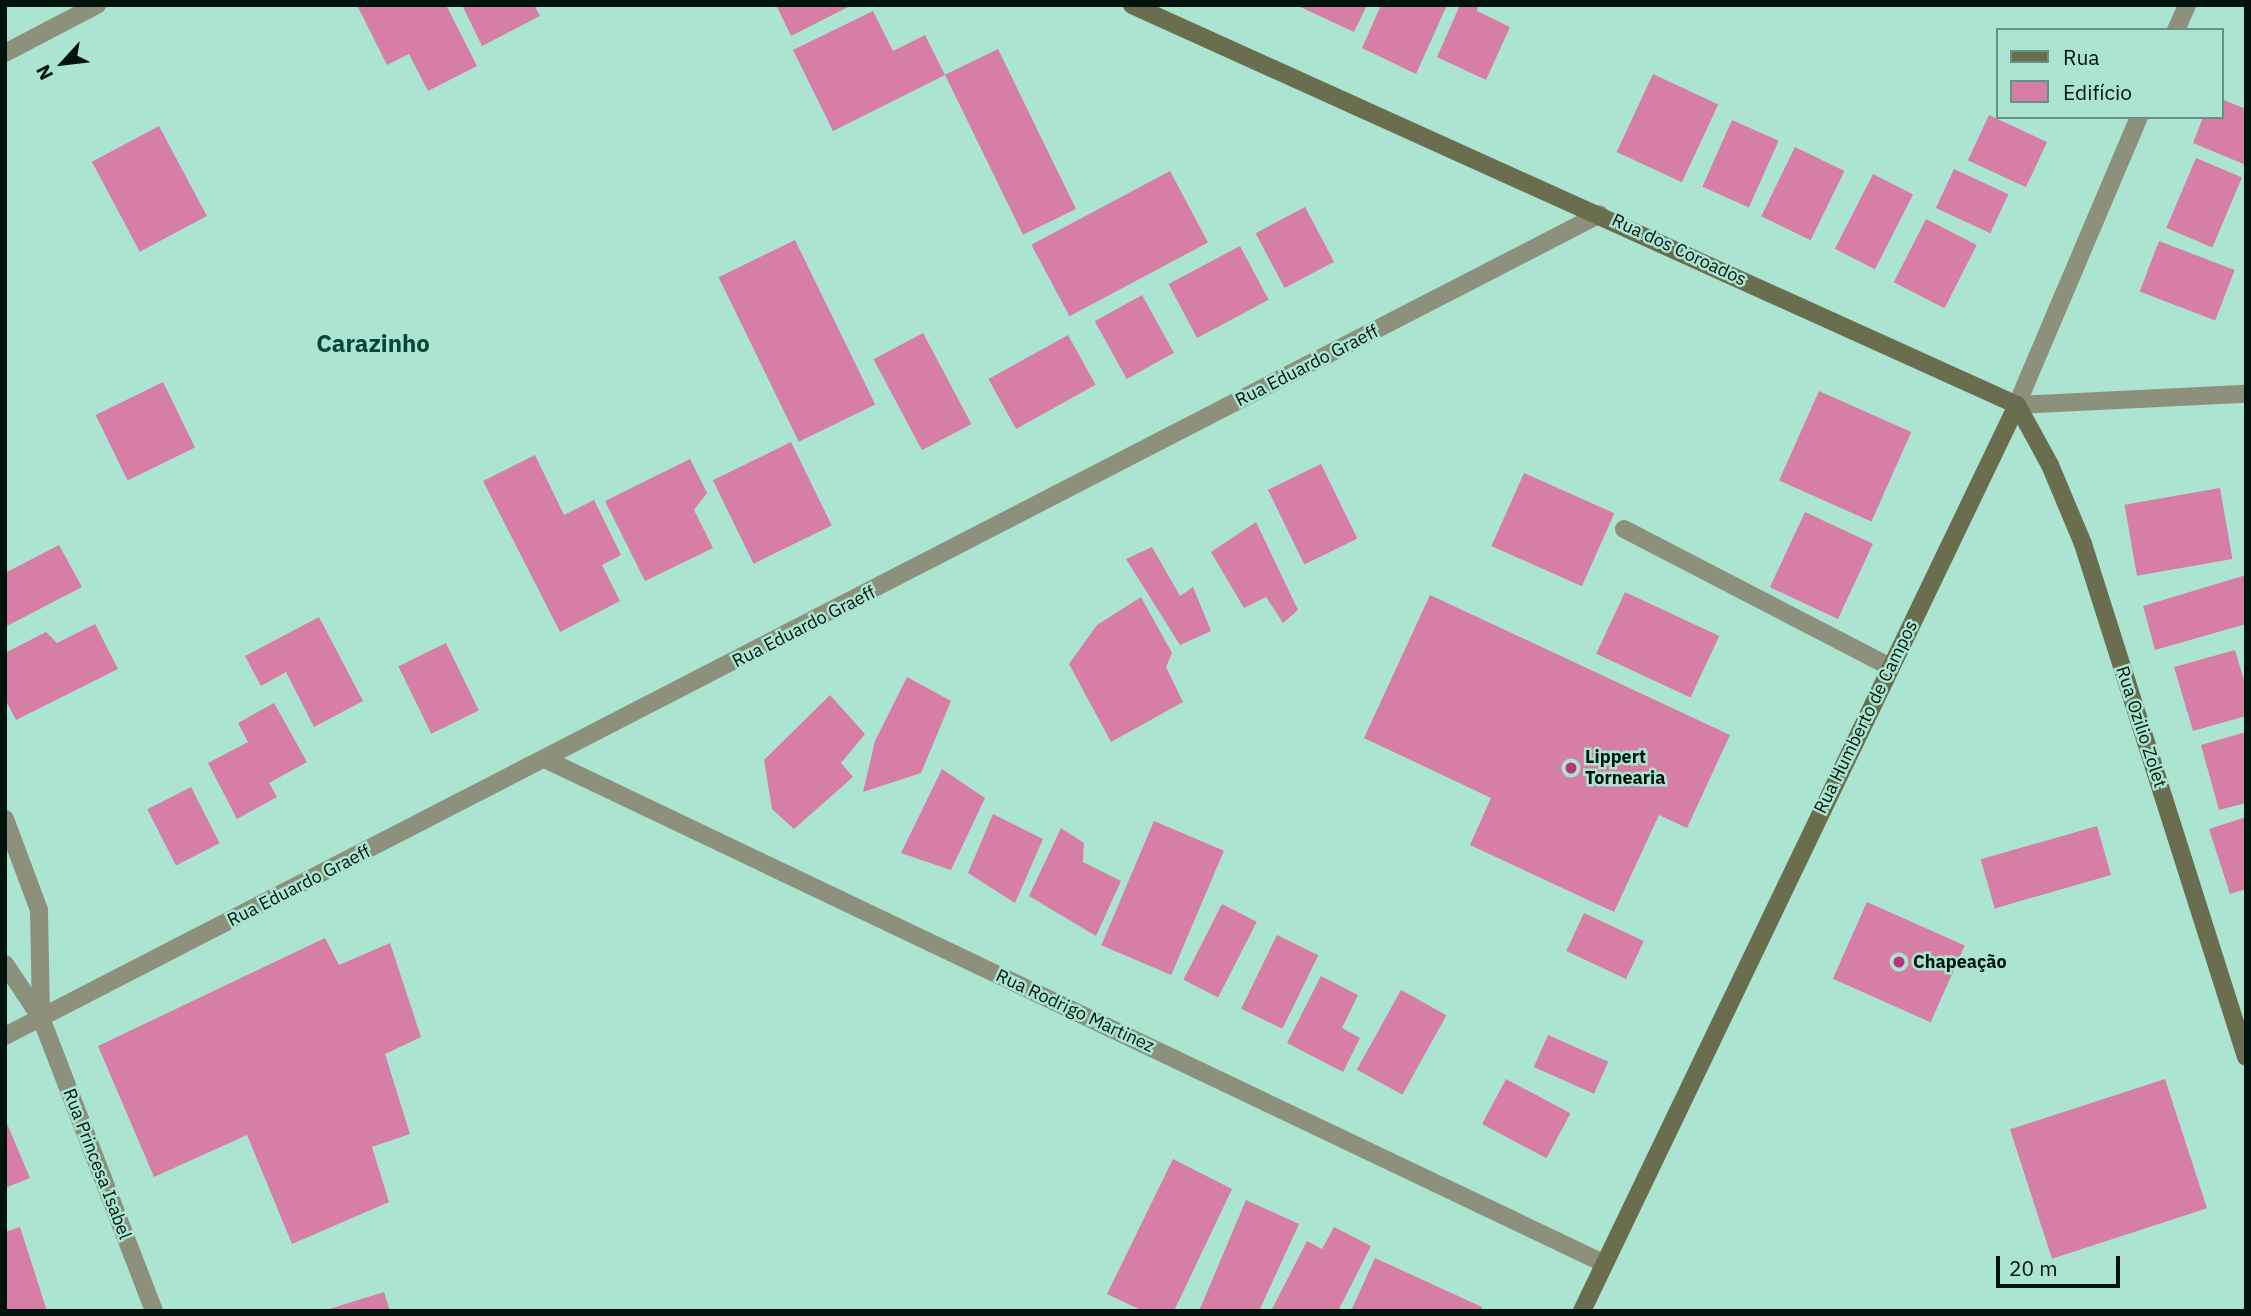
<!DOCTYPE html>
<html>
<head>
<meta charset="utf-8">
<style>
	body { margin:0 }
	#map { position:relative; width:2251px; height:1316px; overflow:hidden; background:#abe5d2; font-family:"IBM Plex Sans",sans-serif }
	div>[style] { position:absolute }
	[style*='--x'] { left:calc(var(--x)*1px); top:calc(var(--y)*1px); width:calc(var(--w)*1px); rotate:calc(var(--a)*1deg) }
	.building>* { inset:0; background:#d67ea6; transform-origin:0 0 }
	.lane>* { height:18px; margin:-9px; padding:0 9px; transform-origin:9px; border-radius:9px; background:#8d907b }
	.street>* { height:18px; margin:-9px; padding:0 9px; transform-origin:9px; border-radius:9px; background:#8d907b }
	.secondary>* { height:18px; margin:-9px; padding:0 9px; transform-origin:9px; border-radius:9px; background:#6b6d4f }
	.dots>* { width:19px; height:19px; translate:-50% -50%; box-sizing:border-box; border:4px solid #abe5d2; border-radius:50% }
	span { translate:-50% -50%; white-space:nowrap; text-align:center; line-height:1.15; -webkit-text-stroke:5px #abe5d2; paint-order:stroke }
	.street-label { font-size:18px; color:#00140d }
	.poi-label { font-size:18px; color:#00140d; font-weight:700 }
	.left { translate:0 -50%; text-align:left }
	.district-label { font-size:24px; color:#054637; font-weight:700 }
	.frame { position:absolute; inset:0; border:7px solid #00140d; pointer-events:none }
	.legend { position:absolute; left:1996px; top:28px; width:228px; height:91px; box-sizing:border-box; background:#abe5d2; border:2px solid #679183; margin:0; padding:9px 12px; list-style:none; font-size:21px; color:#00140d }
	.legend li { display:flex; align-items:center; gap:14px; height:35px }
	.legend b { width:35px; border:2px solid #679183 }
	.north { position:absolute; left:28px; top:28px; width:70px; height:70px; -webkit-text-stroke:5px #abe5d2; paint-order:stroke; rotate:243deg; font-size:19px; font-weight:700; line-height:28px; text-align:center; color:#00140d }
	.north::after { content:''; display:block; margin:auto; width:24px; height:32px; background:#00140d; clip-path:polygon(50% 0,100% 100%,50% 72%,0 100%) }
	.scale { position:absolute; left:1996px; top:1256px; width:124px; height:32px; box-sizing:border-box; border:4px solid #00140d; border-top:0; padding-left:9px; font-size:21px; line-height:24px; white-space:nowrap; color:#00140d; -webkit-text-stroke:5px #abe5d2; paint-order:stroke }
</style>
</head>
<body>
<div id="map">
	<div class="building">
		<div style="clip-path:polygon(357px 5px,446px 5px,477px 66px,428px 91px,409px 54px,387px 65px)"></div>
		<div style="clip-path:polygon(462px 5px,534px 5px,540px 16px,482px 46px)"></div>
		<div style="clip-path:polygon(776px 5px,852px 5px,791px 36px)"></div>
		<div style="clip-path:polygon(1296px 5px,1367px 5px,1354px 32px)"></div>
		<div style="clip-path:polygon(1381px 5px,1447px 5px,1416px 74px,1362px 48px)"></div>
		<div style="clip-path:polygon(1460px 5px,1478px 5px,1477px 11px,1510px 27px,1486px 80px,1437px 57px)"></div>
		<div style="clip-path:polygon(873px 11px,893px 51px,925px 35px,945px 75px,833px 131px,793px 50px)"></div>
		<div style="left:998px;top:49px;width:178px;height:59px;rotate:64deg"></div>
		<div style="left:1653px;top:74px;width:72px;height:86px;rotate:25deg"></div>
		<div style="clip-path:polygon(2221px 99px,2246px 109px,2246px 165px,2193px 143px,2203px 117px,2221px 117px)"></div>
		<div style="left:1989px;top:115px;width:64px;height:50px;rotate:25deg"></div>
		<div style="left:1732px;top:120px;width:51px;height:73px;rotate:24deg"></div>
		<div style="left:159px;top:126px;width:102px;height:76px;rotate:62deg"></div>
		<div style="left:1795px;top:147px;width:55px;height:77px;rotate:26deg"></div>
		<div style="left:2196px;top:158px;width:50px;height:76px;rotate:23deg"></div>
		<div style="left:1954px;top:169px;width:60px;height:43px;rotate:25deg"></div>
		<div style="left:1170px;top:171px;width:81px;height:157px;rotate:62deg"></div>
		<div style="left:1873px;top:174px;width:45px;height:84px;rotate:27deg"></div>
		<div style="left:1305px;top:207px;width:62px;height:56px;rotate:62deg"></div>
		<div style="left:1926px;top:219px;width:57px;height:71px;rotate:27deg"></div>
		<div style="left:795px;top:240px;width:183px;height:85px;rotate:64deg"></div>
		<div style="left:2159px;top:241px;width:81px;height:54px;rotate:21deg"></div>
		<div style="left:1240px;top:246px;width:61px;height:81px;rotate:62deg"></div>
		<div style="left:1142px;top:295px;width:66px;height:54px;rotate:61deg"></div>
		<div style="left:923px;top:333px;width:103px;height:56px;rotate:62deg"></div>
		<div style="left:1068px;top:335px;width:57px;height:91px;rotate:61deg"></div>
		<div style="left:163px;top:382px;width:73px;height:75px;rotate:64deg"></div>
		<div style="left:1819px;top:391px;width:101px;height:98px;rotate:24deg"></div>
		<div style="left:791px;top:442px;width:93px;height:87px;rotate:64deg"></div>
		<div style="clip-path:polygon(535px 455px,564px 515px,594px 500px,621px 555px,602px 565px,620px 601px,560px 632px,483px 481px)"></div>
		<div style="clip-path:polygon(690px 459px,707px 493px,694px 510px,713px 548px,645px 581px,605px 501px)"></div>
		<div style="left:1321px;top:464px;width:83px;height:59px;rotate:64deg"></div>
		<div style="left:1524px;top:473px;width:99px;height:80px;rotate:24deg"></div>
		<div style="left:2220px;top:488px;width:72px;height:97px;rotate:80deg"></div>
		<div style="left:1805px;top:512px;width:75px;height:83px;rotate:25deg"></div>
		<div style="clip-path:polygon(1256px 522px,1298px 610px,1283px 623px,1266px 597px,1244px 608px,1211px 552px)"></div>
		<div style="clip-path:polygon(59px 545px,82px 587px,5px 627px,5px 573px)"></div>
		<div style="clip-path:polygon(1152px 547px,1180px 596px,1193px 587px,1211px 631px,1180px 645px,1126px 559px)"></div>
		<div style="clip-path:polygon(2246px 575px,2246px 624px,2155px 650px,2143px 606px)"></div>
		<div style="left:1625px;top:592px;width:104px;height:68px;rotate:25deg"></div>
		<div style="clip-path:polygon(1430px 595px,1730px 735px,1687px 828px,1659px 815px,1614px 912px,1470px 845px,1491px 798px,1364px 738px)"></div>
		<div style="clip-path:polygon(1141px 597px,1172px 653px,1166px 667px,1183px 702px,1111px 742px,1069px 664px,1097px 625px)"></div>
		<div style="clip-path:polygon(319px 617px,363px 701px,314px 727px,286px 672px,261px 686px,245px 656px)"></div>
		<div style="clip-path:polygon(95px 624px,118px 669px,16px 720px,5px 699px,5px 653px,46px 632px,57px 643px)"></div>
		<div style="left:446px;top:643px;width:75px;height:53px;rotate:64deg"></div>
		<div style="clip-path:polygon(2235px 650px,2246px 687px,2246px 716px,2193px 731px,2174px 667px)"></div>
		<div style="clip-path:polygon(907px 677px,951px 701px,921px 773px,863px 792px,875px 741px)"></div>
		<div style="clip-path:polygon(830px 695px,865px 734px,841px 763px,853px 777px,794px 829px,772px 809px,764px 760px)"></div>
		<div style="clip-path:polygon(274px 703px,307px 762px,269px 783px,277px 797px,237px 819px,208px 763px,248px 742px,238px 723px)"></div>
		<div style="clip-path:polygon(2246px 732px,2246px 803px,2219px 810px,2201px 745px)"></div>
		<div style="clip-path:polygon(942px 769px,985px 798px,951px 870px,901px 853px)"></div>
		<div style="left:191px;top:787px;width:63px;height:49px;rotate:63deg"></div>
		<div style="clip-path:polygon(993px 814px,1043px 839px,1015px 903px,968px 873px)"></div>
		<div style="clip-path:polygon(2246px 817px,2246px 889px,2230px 894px,2209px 829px)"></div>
		<div style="left:1154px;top:821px;width:76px;height:135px;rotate:23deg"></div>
		<div style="left:2097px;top:826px;width:51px;height:121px;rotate:74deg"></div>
		<div style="clip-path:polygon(1061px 828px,1084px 843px,1083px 862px,1121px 881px,1096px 936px,1029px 896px)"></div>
		<div style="left:1867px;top:902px;width:107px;height:84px;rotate:24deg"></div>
		<div style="left:1222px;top:904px;width:39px;height:85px;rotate:27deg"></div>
		<div style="left:1584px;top:913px;width:66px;height:42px;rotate:25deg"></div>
		<div style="left:1277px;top:935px;width:46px;height:82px;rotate:26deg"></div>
		<div style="clip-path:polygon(325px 938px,339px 965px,390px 943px,421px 1037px,385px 1054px,410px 1134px,372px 1147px,389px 1202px,292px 1244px,247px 1135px,154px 1177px,98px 1046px)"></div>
		<div style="clip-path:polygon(1321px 976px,1358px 995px,1342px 1028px,1360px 1038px,1343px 1072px,1287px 1043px)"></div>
		<div style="left:1401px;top:990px;width:52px;height:91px;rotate:29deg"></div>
		<div style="left:1548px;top:1035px;width:66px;height:35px;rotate:24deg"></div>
		<div style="left:1506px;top:1079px;width:73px;height:51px;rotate:28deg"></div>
		<div style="left:2165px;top:1079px;width:136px;height:163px;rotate:72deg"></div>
		<div style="clip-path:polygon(5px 1119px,30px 1178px,5px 1188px)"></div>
		<div style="clip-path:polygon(1173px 1159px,1232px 1189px,1174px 1311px,1143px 1311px,1107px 1294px)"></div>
		<div style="clip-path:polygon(1246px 1200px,1299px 1224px,1259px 1311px,1199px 1311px)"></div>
		<div style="clip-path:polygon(20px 1227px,47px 1311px,5px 1311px,5px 1232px)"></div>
		<div style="clip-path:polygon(1334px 1227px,1371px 1246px,1338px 1311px,1271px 1311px,1307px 1241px,1322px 1249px)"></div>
		<div style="clip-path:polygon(1375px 1258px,1482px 1307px,1481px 1311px,1351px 1311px)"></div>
		<div style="clip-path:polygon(384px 1292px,390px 1311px,326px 1311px,326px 1310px)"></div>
	</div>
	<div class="lane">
		<div style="--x:1624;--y:529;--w:300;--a:27.4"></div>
	</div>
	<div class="street">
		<div style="--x:2176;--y:30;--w:27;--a:-66"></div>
		<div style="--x:5;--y:53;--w:104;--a:-27.6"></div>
		<div style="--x:2139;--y:117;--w:313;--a:113"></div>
		<div style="--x:2017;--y:405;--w:229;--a:-2.8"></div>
		<div style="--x:547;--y:760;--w:1170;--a:25.47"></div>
		<div style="--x:5;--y:819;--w:97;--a:69.5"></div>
		<div style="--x:39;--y:910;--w:108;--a:88.9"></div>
		<div style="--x:5;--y:964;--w:65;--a:56.3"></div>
		<div style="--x:41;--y:1018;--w:314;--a:68.9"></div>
		<div style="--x:5;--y:1036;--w:1794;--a:-27.26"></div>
	</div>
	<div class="secondary">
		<div style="--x:1132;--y:5;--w:971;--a:24.32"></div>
		<div style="--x:2017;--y:405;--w:68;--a:61.2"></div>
		<div style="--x:2050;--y:465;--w:86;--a:67.3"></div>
		<div style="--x:2083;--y:544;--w:538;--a:72.37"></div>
		<div style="--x:1582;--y:1311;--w:1005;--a:-64.35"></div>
	</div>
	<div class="dots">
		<div style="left:1571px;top:768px;background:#b8357b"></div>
		<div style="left:1899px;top:962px;background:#b8357b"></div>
	</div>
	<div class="street-label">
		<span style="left:1679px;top:250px;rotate:25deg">Rua dos Coroados</span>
		<span style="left:1307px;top:366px;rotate:-27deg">Rua Eduardo Graeff</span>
		<span style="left:804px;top:627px;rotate:-27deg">Rua Eduardo Graeff</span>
		<span style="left:1866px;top:717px;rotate:-64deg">Rua Humberto de Campos</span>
		<span style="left:2141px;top:727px;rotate:72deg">Rua Ozilio Zolet</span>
		<span style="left:299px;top:886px;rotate:-27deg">Rua Eduardo Graeff</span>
		<span style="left:1075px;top:1011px;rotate:25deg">Rua Rodrigo Martinez</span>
		<span style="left:97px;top:1164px;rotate:69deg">Rua Princesa Isabel</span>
	</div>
	<div class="poi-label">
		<span class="left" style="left:1585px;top:768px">Lippert<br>Tornearia</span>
		<span class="left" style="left:1913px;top:962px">Chapeação</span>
	</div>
	<div class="district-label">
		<span style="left:373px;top:344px">Carazinho</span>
	</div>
	<div class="frame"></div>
	<ul class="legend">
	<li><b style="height:9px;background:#6b6d4f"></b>Rua</li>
	<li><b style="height:19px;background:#d67ea6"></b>Edifício</li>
	</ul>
	<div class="north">N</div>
	<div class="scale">20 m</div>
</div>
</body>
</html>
